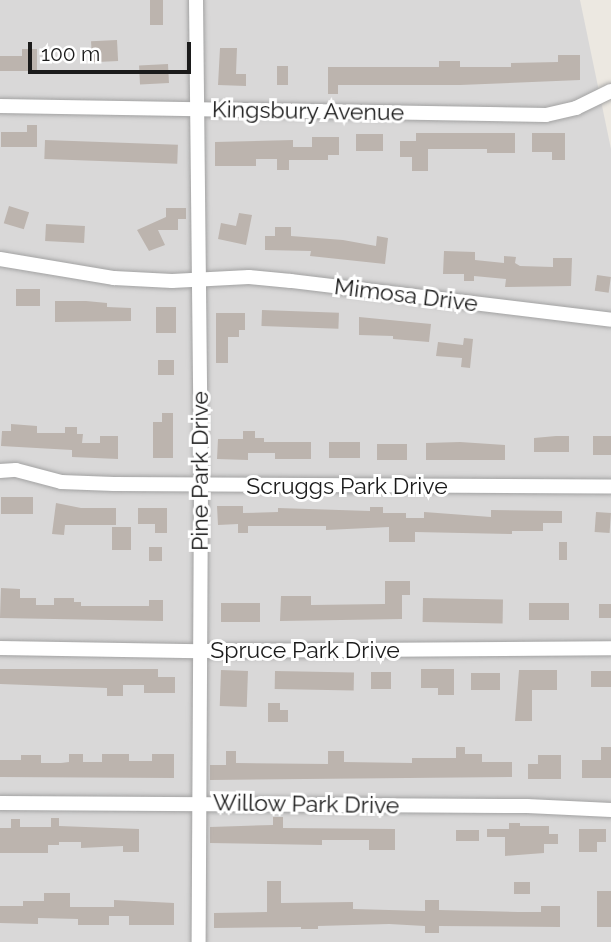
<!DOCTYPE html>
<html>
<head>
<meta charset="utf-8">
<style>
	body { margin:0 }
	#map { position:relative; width:611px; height:942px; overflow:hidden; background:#ece8e1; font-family:Raleway,sans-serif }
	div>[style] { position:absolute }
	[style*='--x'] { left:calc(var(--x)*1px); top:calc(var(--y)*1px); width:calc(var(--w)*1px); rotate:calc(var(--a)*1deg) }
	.residential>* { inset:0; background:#d9d8d8 }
	.building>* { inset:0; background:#bcb4ae; transform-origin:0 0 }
	.roads { filter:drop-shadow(0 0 2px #a2a2a2) drop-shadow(0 0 2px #a2a2a2) }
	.minor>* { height:14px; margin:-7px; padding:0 7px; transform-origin:7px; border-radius:7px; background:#fff }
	span { translate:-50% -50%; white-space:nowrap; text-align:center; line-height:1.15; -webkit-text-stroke:6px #fff; paint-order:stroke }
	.street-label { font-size:23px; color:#1b1b1b }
	.scale { position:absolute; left:28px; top:42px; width:163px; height:32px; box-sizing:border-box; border:4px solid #1b1b1b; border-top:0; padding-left:9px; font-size:21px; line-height:24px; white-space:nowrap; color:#1b1b1b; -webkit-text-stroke:5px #fff; paint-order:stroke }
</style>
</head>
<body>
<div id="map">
	<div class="residential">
		<div style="clip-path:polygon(0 0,580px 0,611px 149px,611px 942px,0 942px)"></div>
	</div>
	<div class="building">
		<div style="left:150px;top:0;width:13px;height:25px"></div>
		<div style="left:117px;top:40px;width:21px;height:26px;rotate:87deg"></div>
		<div style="clip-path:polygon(220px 48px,237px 48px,236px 74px,246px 74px,246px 86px,218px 85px)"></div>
		<div style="clip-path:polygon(22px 49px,37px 49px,37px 71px,0 71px,0 56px,22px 56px)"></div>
		<div style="clip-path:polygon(558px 55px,580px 55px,580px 80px,460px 85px,338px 85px,338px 94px,328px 94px,328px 67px,439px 67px,439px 61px,460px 61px,460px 67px,511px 67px,511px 63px,558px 62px)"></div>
		<div style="left:168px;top:64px;width:19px;height:29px;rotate:87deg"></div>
		<div style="left:277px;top:66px;width:11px;height:19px"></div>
		<div style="clip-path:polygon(27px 125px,37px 125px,37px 147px,1px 147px,1px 132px,27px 132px)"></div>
		<div style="clip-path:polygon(416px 133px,515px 133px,515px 153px,487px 153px,487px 149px,428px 149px,428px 171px,412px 171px,412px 157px,400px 157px,400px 141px,416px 141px)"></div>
		<div style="clip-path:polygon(532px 133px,565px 133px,565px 160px,552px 160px,552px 152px,532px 152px)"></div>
		<div style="left:356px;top:134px;width:27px;height:17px"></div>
		<div style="clip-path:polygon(312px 137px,339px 137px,339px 155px,328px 155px,328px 160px,289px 160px,289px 170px,277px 170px,277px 159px,256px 159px,256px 166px,215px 166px,215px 142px,293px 140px,293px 147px,312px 147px)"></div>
		<div style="left:45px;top:140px;width:133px;height:19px;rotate:2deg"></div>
		<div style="left:9px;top:206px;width:21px;height:18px;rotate:17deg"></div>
		<div style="clip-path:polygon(166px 208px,186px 208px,186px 219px,178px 219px,178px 230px,158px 230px,165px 245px,149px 251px,137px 230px,166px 217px)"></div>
		<div style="clip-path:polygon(239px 213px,252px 215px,246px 245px,218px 239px,221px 223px,236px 226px)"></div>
		<div style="left:46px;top:224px;width:39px;height:17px;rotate:3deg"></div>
		<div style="clip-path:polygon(275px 227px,291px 227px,291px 236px,343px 240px,376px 246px,377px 236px,388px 238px,385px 264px,310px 256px,311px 251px,265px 250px,265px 236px,275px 236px)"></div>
		<div style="clip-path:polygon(444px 251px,475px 252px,475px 260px,504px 263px,504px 256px,516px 257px,515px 263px,520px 266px,553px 267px,553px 258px,572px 258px,571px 286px,505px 287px,506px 279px,474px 276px,474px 281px,464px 281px,464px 274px,443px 274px)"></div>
		<div style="left:597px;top:275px;width:14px;height:16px;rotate:8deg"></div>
		<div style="left:16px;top:289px;width:24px;height:17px"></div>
		<div style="clip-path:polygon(55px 301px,86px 301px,107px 303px,107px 307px,131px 308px,131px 321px,55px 322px)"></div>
		<div style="left:156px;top:307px;width:20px;height:26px"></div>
		<div style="left:262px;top:310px;width:77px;height:16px;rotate:2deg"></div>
		<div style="clip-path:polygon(216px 313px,245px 313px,245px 330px,239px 330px,239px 337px,228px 337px,228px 363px,216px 363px)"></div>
		<div style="clip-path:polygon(359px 317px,431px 324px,429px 342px,393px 339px,393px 336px,359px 335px)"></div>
		<div style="clip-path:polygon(464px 338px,473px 339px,470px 368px,461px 367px,462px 358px,436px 356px,438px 342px,463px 345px)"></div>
		<div style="left:158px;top:360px;width:16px;height:15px"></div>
		<div style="clip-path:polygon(162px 413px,173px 413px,173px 458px,153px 458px,153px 422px,162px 422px)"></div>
		<div style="clip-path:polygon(11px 424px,37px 426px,37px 433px,65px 433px,65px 427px,77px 427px,77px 434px,83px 434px,82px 443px,100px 443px,100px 436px,118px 436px,118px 459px,72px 457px,72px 450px,1px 446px,2px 431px,11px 431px)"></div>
		<div style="clip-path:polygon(243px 431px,255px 431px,255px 438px,264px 438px,264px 442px,311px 442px,311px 459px,275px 459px,275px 453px,248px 453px,248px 460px,217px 459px,218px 439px,243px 439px)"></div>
		<div style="clip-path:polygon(556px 436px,569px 436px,569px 452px,534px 452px,534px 438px)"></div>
		<div style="left:593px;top:436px;width:18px;height:19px"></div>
		<div style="left:329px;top:442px;width:31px;height:16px"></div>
		<div style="clip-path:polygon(460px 442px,505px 445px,505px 460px,426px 460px,426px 443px)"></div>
		<div style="left:377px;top:444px;width:30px;height:16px"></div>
		<div style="left:1px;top:497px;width:32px;height:17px"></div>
		<div style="clip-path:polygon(56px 503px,81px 508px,116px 508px,116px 525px,65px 525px,64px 535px,52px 534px)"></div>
		<div style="clip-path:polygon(217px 506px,243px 506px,243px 513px,278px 512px,278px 508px,370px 511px,370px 507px,383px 507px,383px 513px,406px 513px,406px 518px,424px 518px,424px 512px,491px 517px,491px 510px,562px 511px,562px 523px,543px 523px,543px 531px,512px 531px,512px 534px,415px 532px,415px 542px,389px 542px,389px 527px,326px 530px,326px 526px,248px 526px,248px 533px,238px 533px,238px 524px,218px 525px)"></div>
		<div style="clip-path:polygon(138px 508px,167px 508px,167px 533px,155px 533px,155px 524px,138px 524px)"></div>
		<div style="left:596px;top:512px;width:15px;height:20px;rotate:4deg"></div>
		<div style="left:112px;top:527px;width:19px;height:23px"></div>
		<div style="left:559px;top:542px;width:8px;height:18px"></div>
		<div style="left:149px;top:547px;width:13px;height:14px"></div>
		<div style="clip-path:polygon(385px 581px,410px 581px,410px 595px,402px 595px,402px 619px,280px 621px,281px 596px,311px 596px,311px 605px,385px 604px)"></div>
		<div style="clip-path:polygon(1px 588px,20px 589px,20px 598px,36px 598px,36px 605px,54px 605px,54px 598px,74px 598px,74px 602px,81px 602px,81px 606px,149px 606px,149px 600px,163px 600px,163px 621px,0 618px)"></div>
		<div style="left:423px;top:598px;width:80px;height:24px;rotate:1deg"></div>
		<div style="left:221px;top:603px;width:39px;height:19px"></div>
		<div style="left:529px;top:603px;width:40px;height:17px"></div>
		<div style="left:599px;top:604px;width:12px;height:14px"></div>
		<div style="clip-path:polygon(0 669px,158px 669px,158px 677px,175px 677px,175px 693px,144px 693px,144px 685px,123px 685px,123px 696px,107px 696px,107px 688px,0 684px)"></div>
		<div style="clip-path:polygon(421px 669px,454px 669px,454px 695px,438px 695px,438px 688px,421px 688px)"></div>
		<div style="left:221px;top:670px;width:27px;height:36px;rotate:2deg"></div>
		<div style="clip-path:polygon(519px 670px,557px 670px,557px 690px,532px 690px,532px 721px,515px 721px)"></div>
		<div style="left:275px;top:671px;width:79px;height:18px;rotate:1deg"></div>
		<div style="left:591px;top:671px;width:20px;height:16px"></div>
		<div style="left:371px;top:672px;width:20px;height:17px"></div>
		<div style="left:471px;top:673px;width:29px;height:17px"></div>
		<div style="clip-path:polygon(268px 703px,280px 703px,280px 710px,288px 710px,288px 722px,268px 722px)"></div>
		<div style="clip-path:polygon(456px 747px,465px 747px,465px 754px,482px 754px,482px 762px,512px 762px,512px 777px,210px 780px,210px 765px,226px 765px,226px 751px,236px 751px,236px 763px,328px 764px,328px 751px,344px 751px,344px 762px,412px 763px,412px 758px,456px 758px)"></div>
		<div style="clip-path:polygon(601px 747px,611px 747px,611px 778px,582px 778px,582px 760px,601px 760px)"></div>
		<div style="clip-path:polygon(69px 754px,83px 754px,83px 762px,102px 762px,102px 754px,129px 754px,129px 761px,152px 761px,152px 754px,174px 754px,174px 778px,0 777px,0 760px,21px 760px,21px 755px,41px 755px,41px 763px,61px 763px,69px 762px)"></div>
		<div style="clip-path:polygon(538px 755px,561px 755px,561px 779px,528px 779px,528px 764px,538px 764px)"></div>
		<div style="clip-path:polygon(273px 817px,283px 817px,283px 828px,395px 829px,395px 850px,369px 850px,369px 840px,322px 840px,322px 845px,210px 843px,210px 827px,273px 825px)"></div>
		<div style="clip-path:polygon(51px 818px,59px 818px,59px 826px,139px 829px,139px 852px,123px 852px,123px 846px,81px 848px,81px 842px,59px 842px,59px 845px,48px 845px,48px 853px,0 853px,0 828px,11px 828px,11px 819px,20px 819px,20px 827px,51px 827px)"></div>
		<div style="clip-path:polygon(509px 823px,520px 823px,520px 826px,549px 826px,549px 834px,558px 834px,558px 844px,544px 844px,544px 853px,505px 856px,505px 837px,487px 837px,487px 829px,509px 829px)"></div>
		<div style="clip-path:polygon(579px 829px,606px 829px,606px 842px,597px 842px,597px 852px,579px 852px)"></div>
		<div style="left:456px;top:830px;width:23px;height:11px"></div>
		<div style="clip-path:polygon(267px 881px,281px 881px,281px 903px,353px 902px,353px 909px,425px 911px,425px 900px,439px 900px,439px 910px,518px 912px,541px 912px,541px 906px,560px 906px,560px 927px,439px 926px,439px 933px,425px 933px,425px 926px,389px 924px,318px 926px,318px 929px,301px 929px,301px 927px,214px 928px,214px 913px,267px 912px)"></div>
		<div style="left:514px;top:882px;width:16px;height:12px"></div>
		<div style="left:597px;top:891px;width:14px;height:36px"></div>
		<div style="clip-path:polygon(44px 893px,70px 893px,70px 907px,114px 907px,114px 900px,174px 903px,174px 925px,129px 925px,129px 916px,109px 916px,109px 925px,78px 925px,78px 919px,38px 918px,38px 924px,0 923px,0 906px,23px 906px,23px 901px,44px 901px)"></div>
	</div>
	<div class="roads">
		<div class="minor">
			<div style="--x:196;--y:0;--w:485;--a:89.4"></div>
			<div style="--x:201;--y:485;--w:457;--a:90.3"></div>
			<div style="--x:0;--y:106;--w:546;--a:0.94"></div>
			<div style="--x:546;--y:115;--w:31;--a:-13"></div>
			<div style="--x:576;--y:108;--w:39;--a:-26"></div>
			<div style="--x:0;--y:259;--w:116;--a:9.5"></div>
			<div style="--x:114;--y:278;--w:58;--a:3"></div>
			<div style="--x:172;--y:281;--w:77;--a:-3"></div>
			<div style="--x:249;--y:277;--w:42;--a:5.4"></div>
			<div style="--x:291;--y:281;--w:322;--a:6.9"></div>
			<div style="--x:0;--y:471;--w:16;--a:-4"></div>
			<div style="--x:16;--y:470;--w:47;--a:14.9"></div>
			<div style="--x:61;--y:482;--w:53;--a:2.2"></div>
			<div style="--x:114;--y:484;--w:497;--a:0.3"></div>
			<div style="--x:0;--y:648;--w:200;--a:0.9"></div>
			<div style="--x:200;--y:651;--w:411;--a:-0.4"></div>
			<div style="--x:0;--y:803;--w:527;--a:0.33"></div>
			<div style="--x:527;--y:806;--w:84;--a:2.7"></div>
		</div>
	</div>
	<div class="street-label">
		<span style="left:308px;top:111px;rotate:1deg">Kingsbury Avenue</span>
		<span style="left:406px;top:295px;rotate:7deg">Mimosa Drive</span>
		<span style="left:200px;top:471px;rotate:-90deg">Pine Park Drive</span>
		<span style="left:347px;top:486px">Scruggs Park Drive</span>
		<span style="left:305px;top:650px">Spruce Park Drive</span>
		<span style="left:306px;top:804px;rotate:1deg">Willow Park Drive</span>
	</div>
	<div class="scale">100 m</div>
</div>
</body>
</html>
